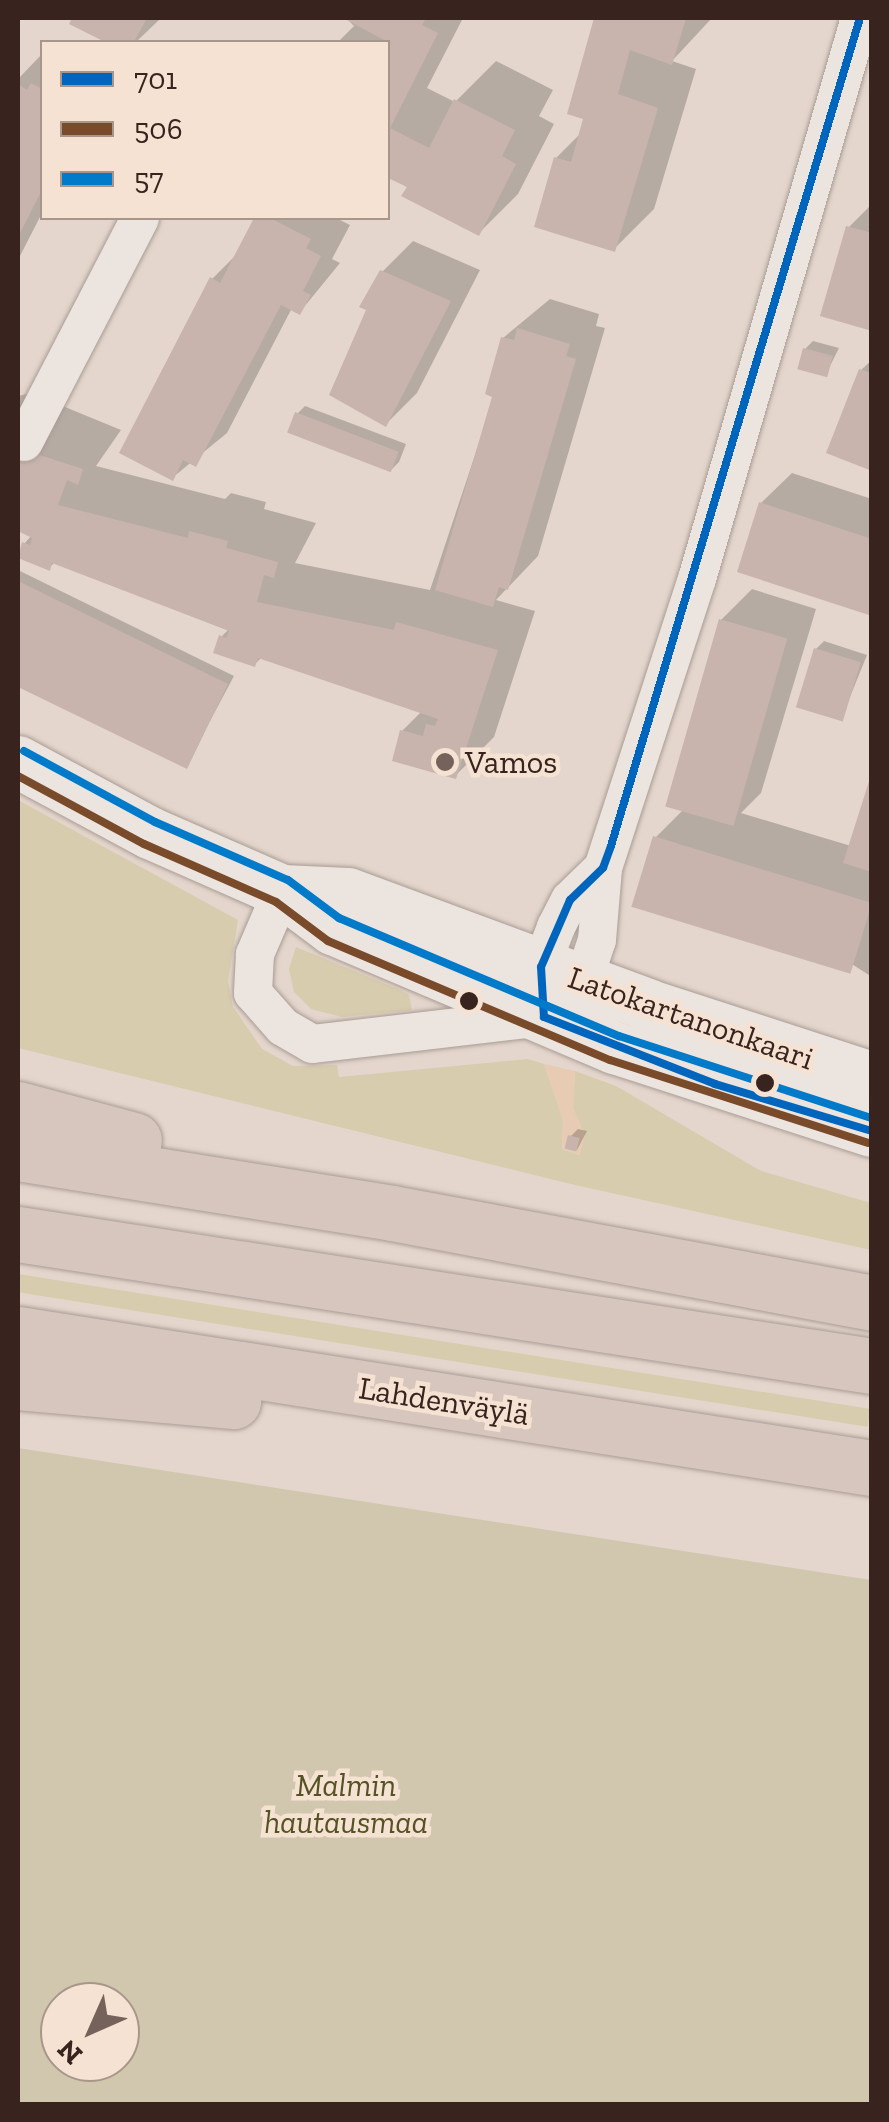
<!DOCTYPE html>
<html>
<head>
<meta charset="utf-8">
<style>
	body { margin:0 }
	#map { position:relative; width:889px; height:2122px; overflow:hidden; background:#e4d6cc; font-family:"Zilla Slab",serif }
	div>[style] { position:absolute }
	[style*='--x'] { left:calc(var(--x)*1px); top:calc(var(--y)*1px); width:calc(var(--w)*1px); rotate:calc(var(--a)*1deg) }
	.green>* { inset:0; background:#d7ccae; transform-origin:0 0 }
	.sand>* { inset:0; background:#e7cbb3 }
	.cemetery>* { inset:0; background:#d1c7ae }
	.shadow>* { inset:0; background:#0003 }
	.building>* { inset:0; background:#c8b4ad; transform-origin:0 0 }
	.roads { filter:drop-shadow(0 0 2px #a99c95) drop-shadow(0 0 2px #a99c95) }
	.street>* { height:38px; margin:-19px; padding:0 19px; transform-origin:19px; border-radius:19px; background:#ece4de }
	.secondary>* { height:52px; margin:-26px; padding:0 26px; transform-origin:26px; border-radius:26px; background:#ece4de }
	.highway>* { height:55px; margin:-27.5px; padding:0 27.5px; transform-origin:27.5px; border-radius:27.5px; background:#d7c6be }
	.bus-1>* { height:8px; margin:-4px; padding:0 4px; transform-origin:4px; border-radius:4px; background:#0065bd }
	.bus-2>* { height:8px; margin:-4px; padding:0 4px; transform-origin:4px; border-radius:4px; background:#7a4b2a }
	.bus-3>* { height:8px; margin:-4px; padding:0 4px; transform-origin:4px; border-radius:4px; background:#007ac9 }
	.dots>* { width:28px; height:28px; translate:-50% -50%; box-sizing:border-box; border:5px solid #f5e2d2; border-radius:50% }
	span { translate:-50% -50%; white-space:nowrap; text-align:center; line-height:1.15; -webkit-text-stroke:9px #f5e2d2; paint-order:stroke }
	.poi-label { font-size:32px; color:#38231e }
	.left { translate:0 -50%; text-align:left }
	.street-label { font-size:32px; color:#38231e }
	.park-label { font-size:32px; color:#545324; font-style:italic }
	.frame { position:absolute; inset:0; border:20px solid #38231e; pointer-events:none }
	.legend { position:absolute; left:40px; top:40px; width:350px; height:180px; box-sizing:border-box; background:#f5e2d2; border:2px solid #a9968a; margin:0; padding:12px 18px; list-style:none; font-size:30px; color:#38231e }
	.legend li { display:flex; align-items:center; gap:20px; height:50px }
	.legend b { width:50px; border:2px solid #a9968a }
	.north { position:absolute; left:40px; top:1982px; width:100px; height:100px; box-sizing:border-box; background:#f5e2d2; border:2px solid #a9968a; border-radius:50%; rotate:225deg; font-size:28px; font-weight:700; line-height:40px; text-align:center; color:#38231e }
	.north::after { content:''; display:block; margin:auto; width:35px; height:45px; background:#74625b; clip-path:polygon(50% 0,100% 100%,50% 72%,0 100%) }
</style>
</head>
<body>
<div id="map">
	<div class="green">
		<div style="clip-path:polygon(18px 800px,238px 920px,228px 981px,233px 1007px,262px 1049px,293px 1066px,337px 1065px,339px 1077px,528px 1059px,544px 1064px,563px 1120px,562px 1149px,579px 1155px,584px 1134px,573px 1108px,575px 1071px,616px 1086px,761px 1171px,871px 1203px,871px 1250px,575px 1185px,18px 1048px)"></div>
		<div style="clip-path:polygon(296px 947px,398px 989px,409px 995px,412px 1010px,342px 1017px,311px 1009px,294px 992px,289px 969px)"></div>
		<div style="left:18px;top:1274px;width:863px;height:18px;rotate:9deg"></div>
	</div>
	<div class="sand">
		<div style="clip-path:polygon(544px 1064px,575px 1071px,573px 1108px,585px 1134px,580px 1155px,562px 1149px,563px 1120px)"></div>
	</div>
	<div class="cemetery">
		<div style="clip-path:polygon(evenodd,18px 1448px,871px 1580px,871px 2104px,18px 2104px,18px 1448px,60px 2002px,120px 2002px,120px 2062px,60px 2062px,60px 2002px)"></div>
	</div>
	<div class="shadow">
		<div style="clip-path:polygon(75px 18px,161px 18px,136px 42px,110px 42px,72px 23px)"></div>
		<div style="clip-path:polygon(346px 18px,463px 18px,427px 88px,455px 102px,496px 61px,553px 90px,539px 116px,554px 124px,518px 194px,479px 233px,388px 175px,388px 42px,338px 42px,354px 26px)"></div>
		<div style="clip-path:polygon(597px 18px,712px 18px,672px 61px,696px 69px,654px 209px,614px 249px,556px 158px,582px 132px,587px 118px,570px 113px)"></div>
		<div style="clip-path:polygon(42px 54px,42px 213px,18px 260px,18px 79px)"></div>
		<div style="clip-path:polygon(872px 204px,872px 328px,849px 227px)"></div>
		<div style="clip-path:polygon(257px 218px,336px 218px,350px 225px,332px 259px,340px 263px,300px 312px,292px 308px,227px 433px,172px 478px,212px 279px,239px 252px)"></div>
		<div style="clip-path:polygon(413px 241px,480px 270px,417px 393px,386px 424px,382px 272px)"></div>
		<div style="clip-path:polygon(550px 299px,599px 314px,596px 326px,605px 328px,538px 556px,496px 600px,535px 611px,494px 737px,455px 776px,402px 731px,422px 711px,262px 657px,255px 664px,221px 637px,230px 628px,55px 562px,49px 568px,24px 544px,32px 535px,18px 528px,18px 396px,31px 393px,121px 430px,96px 466px,225px 499px,231px 493px,266px 502px,264px 509px,316px 523px,295px 563px,430px 590px,495px 395px,503px 338px)"></div>
		<div style="clip-path:polygon(813px 341px,839px 348px,826px 374px,805px 349px)"></div>
		<div style="clip-path:polygon(872px 360px,872px 468px,861px 370px)"></div>
		<div style="clip-path:polygon(305px 406px,406px 444px,399px 462px,391px 470px,297px 414px)"></div>
		<div style="clip-path:polygon(792px 473px,872px 499px,872px 613px,761px 503px)"></div>
		<div style="clip-path:polygon(18px 570px,234px 676px,186px 766px,18px 684px)"></div>
		<div style="clip-path:polygon(752px 589px,816px 609px,761px 793px,741px 813px,851px 846px,872px 777px,872px 977px,655px 838px,683px 810px,721px 620px)"></div>
		<div style="clip-path:polygon(824px 641px,867px 655px,841px 719px,816px 649px)"></div>
		<div style="clip-path:polygon(578px 1129px,587px 1131px,577px 1150px,570px 1137px)"></div>
	</div>
	<div class="building">
		<div style="clip-path:polygon(72px 18px,147px 18px,134px 42px,105px 42px,69px 24px)"></div>
		<div style="clip-path:polygon(343px 18px,426px 18px,422px 25px,438px 33px,390px 128px,429px 148px,454px 99px,515px 130px,502px 156px,516px 164px,479px 236px,401px 196px,407px 187px,388px 178px,388px 42px)"></div>
		<div style="clip-path:polygon(594px 18px,686px 18px,672px 65px,630px 50px,618px 94px,658px 108px,615px 252px,534px 227px,554px 157px,571px 162px,583px 119px,567px 114px)"></div>
		<div style="clip-path:polygon(31px 83px,42px 89px,42px 190px,18px 237px,18px 84px,27px 90px)"></div>
		<div style="clip-path:polygon(254px 218px,270px 218px,311px 239px,306px 248px,321px 256px,303px 291px,311px 295px,300px 315px,281px 305px,196px 467px,183px 460px,173px 481px,119px 453px,210px 277px,220px 283px)"></div>
		<div style="clip-path:polygon(846px 226px,872px 233px,872px 331px,820px 316px)"></div>
		<div style="clip-path:polygon(380px 270px,451px 301px,386px 427px,329px 395px,366px 310px,359px 307px)"></div>
		<div style="clip-path:polygon(517px 328px,570px 344px,566px 356px,576px 359px,508px 590px,499px 587px,493px 607px,435px 590px,492px 397px,485px 394px,501px 337px,514px 340px)"></div>
		<div style="left:803px;top:348px;width:31px;height:22px;rotate:15deg"></div>
		<div style="clip-path:polygon(859px 369px,872px 373px,872px 471px,826px 453px)"></div>
		<div style="left:295px;top:412px;width:111px;height:22px;rotate:21deg"></div>
		<div style="clip-path:polygon(18px 440px,27px 451px,83px 469px,78px 485px,67px 480px,58px 505px,188px 538px,189px 531px,228px 541px,226px 548px,278px 562px,274px 578px,264px 575px,257px 602px,394px 630px,396px 622px,498px 650px,456px 779px,392px 761px,400px 730px,423px 736px,426px 724px,435px 726px,438px 719px,258px 658px,255px 667px,213px 653px,219px 635px,226px 638px,229px 631px,52px 563px,50px 571px,18px 558px,22px 542px,30px 545px,32px 538px,18px 531px)"></div>
		<div style="clip-path:polygon(759px 502px,872px 539px,872px 616px,737px 572px)"></div>
		<div style="clip-path:polygon(18px 581px,228px 684px,187px 769px,18px 687px)"></div>
		<div style="left:719px;top:619px;width:71px;height:195px;rotate:16deg"></div>
		<div style="left:814px;top:648px;width:49px;height:62px;rotate:17deg"></div>
		<div style="clip-path:polygon(872px 772px,872px 872px,843px 863px)"></div>
		<div style="left:653px;top:836px;width:229px;height:74px;rotate:17deg"></div>
		<div style="left:568px;top:1135px;width:12px;height:14px;rotate:14deg"></div>
	</div>
	<div class="roads">
		<div class="street">
			<div style="--x:24;--y:442;--w:252;--a:-62.6"></div>
			<div style="--x:282;--y:891;--w:69;--a:113.2"></div>
			<div style="--x:255;--y:954;--w:39;--a:93"></div>
			<div style="--x:253;--y:993;--w:45;--a:48.6"></div>
			<div style="--x:283;--y:1027;--w:34;--a:30"></div>
			<div style="--x:313;--y:1044;--w:225;--a:-6.7"></div>
			<div style="--x:542;--y:990;--w:23;--a:-92"></div>
			<div style="--x:541;--y:967;--w:43;--a:-69.4"></div>
			<div style="--x:556;--y:927;--w:30;--a:-63"></div>
			<div style="--x:570;--y:900;--w:46;--a:-44.1"></div>
			<div style="--x:564;--y:999;--w:25;--a:-42"></div>
			<div style="--x:583;--y:982;--w:44;--a:-71.6"></div>
			<div style="--x:597;--y:940;--w:72;--a:-85.2"></div>
			<div style="--x:603;--y:868;--w:304;--a:-72"></div>
			<div style="--x:697;--y:579;--w:584;--a:-73.8"></div>
		</div>
		<div class="secondary">
			<div style="--x:18;--y:762;--w:150;--a:28.3"></div>
			<div style="--x:150;--y:833;--w:144;--a:23.7"></div>
			<div style="--x:282;--y:891;--w:64;--a:36.7"></div>
			<div style="--x:333;--y:929;--w:306;--a:22.9"></div>
			<div style="--x:615;--y:1048;--w:270;--a:17.9"></div>
			<div style="--x:282;--y:891;--w:66;--a:2.6"></div>
			<div style="--x:348;--y:894;--w:322;--a:20.3"></div>
			<div style="--x:650;--y:1006;--w:233;--a:18"></div>
		</div>
		<div class="highway">
			<div style="--x:18;--y:1109;--w:120;--a:15"></div>
			<div style="--x:18;--y:1153;--w:379;--a:9.1"></div>
			<div style="--x:392;--y:1213;--w:488;--a:10.6"></div>
			<div style="--x:18;--y:1234;--w:864;--a:8.79"></div>
			<div style="--x:18;--y:1334;--w:864;--a:8.92"></div>
			<div style="--x:18;--y:1382;--w:216;--a:5.1"></div>
		</div>
	</div>
	<div class="bus-1">
		<div style="--x:860;--y:18;--w:865;--a:106.74"></div>
		<div style="--x:611;--y:846;--w:23;--a:110"></div>
		<div style="--x:603;--y:868;--w:46;--a:135.9"></div>
		<div style="--x:570;--y:900;--w:73;--a:113.4"></div>
		<div style="--x:541;--y:967;--w:50;--a:86.6"></div>
		<div style="--x:544;--y:1017;--w:184;--a:21.4"></div>
		<div style="--x:715;--y:1084;--w:164;--a:16.7"></div>
	</div>
	<div class="bus-2">
		<div style="--x:18;--y:776;--w:143;--a:28.4"></div>
		<div style="--x:144;--y:844;--w:144;--a:23.7"></div>
		<div style="--x:276;--y:902;--w:65;--a:36.9"></div>
		<div style="--x:328;--y:941;--w:306;--a:22.9"></div>
		<div style="--x:610;--y:1060;--w:271;--a:17.8"></div>
	</div>
	<div class="bus-3">
		<div style="--x:24;--y:751;--w:149;--a:28.5"></div>
		<div style="--x:155;--y:822;--w:145;--a:23.6"></div>
		<div style="--x:288;--y:880;--w:64;--a:36.7"></div>
		<div style="--x:339;--y:918;--w:304;--a:22.9"></div>
		<div style="--x:619;--y:1036;--w:266;--a:18"></div>
	</div>
	<div class="dots">
		<div style="left:445px;top:762px;background:#74625b"></div>
		<div style="left:469px;top:1001px;background:#38231e"></div>
		<div style="left:765px;top:1083px;background:#38231e"></div>
	</div>
	<div class="poi-label">
		<span class="left" style="left:465px;top:762px">Vamos</span>
	</div>
	<div class="street-label">
		<span style="left:691px;top:1018px;rotate:19deg">Latokartanonkaari</span>
		<span style="left:444px;top:1401px;rotate:9deg">Lahdenväylä</span>
	</div>
	<div class="park-label">
		<span style="left:346px;top:1804px">Malmin<br>hautausmaa</span>
	</div>
	<div class="frame"></div>
	<ul class="legend">
	<li><b style="height:12px;background:#0065bd"></b>701</li>
	<li><b style="height:12px;background:#7a4b2a"></b>506</li>
	<li><b style="height:12px;background:#007ac9"></b>57</li>
	</ul>
	<div class="north">N</div>
</div>
</body>
</html>
